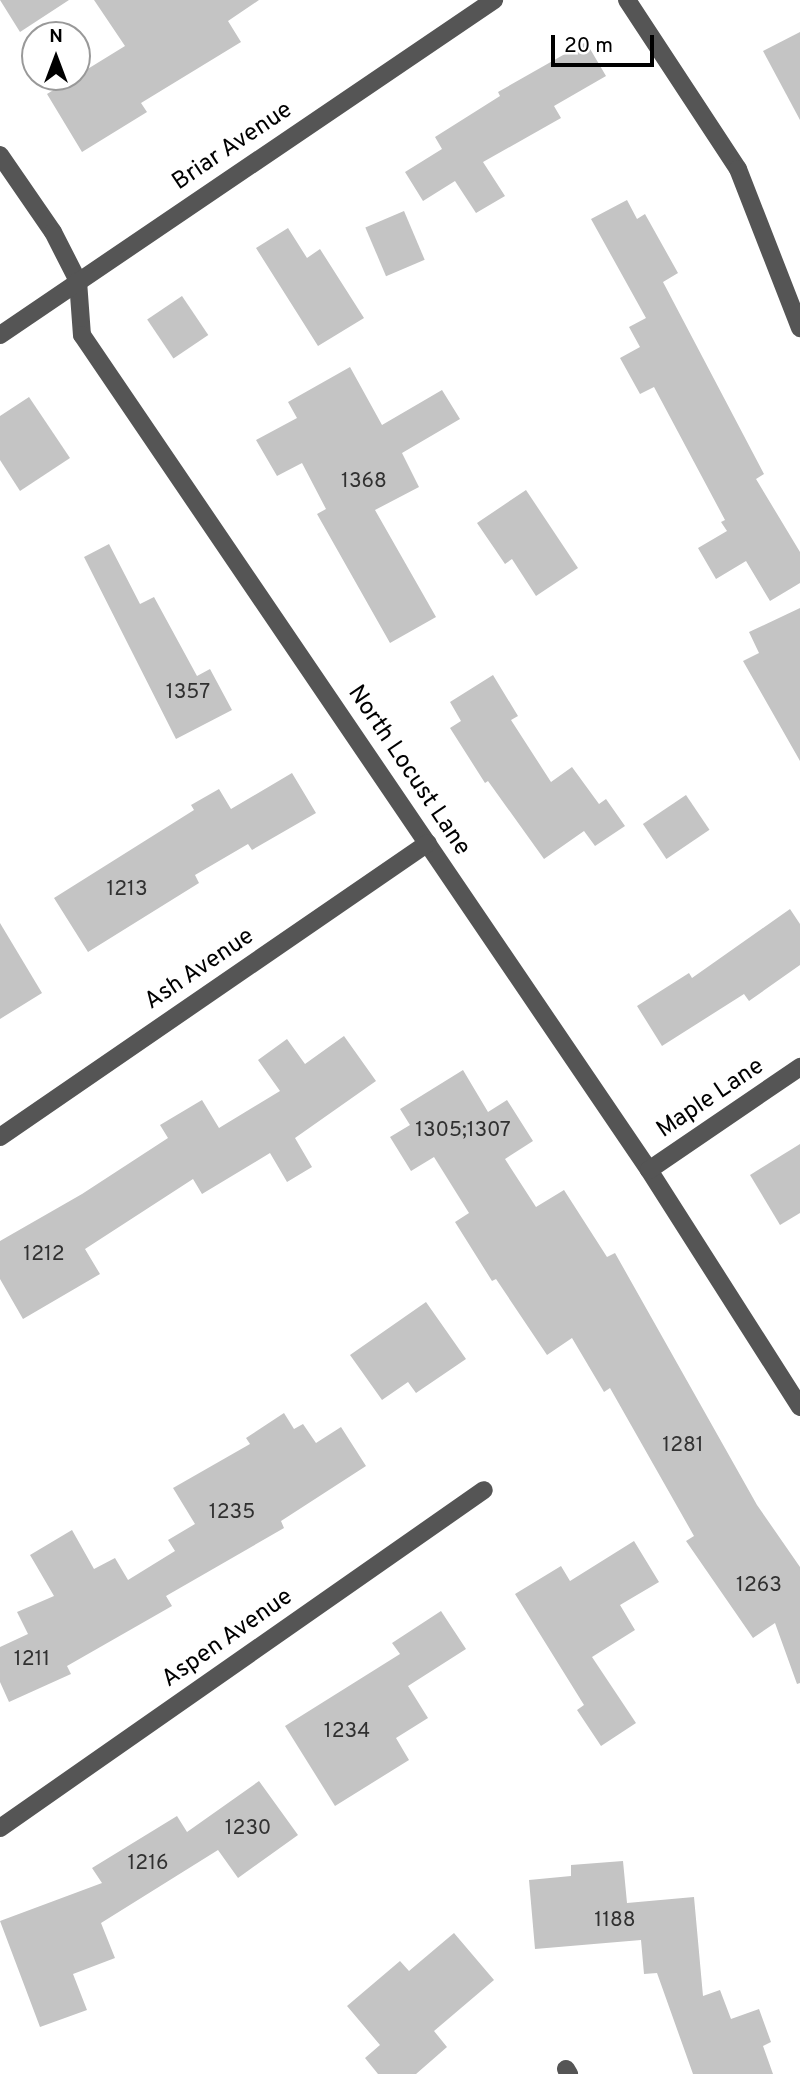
<!DOCTYPE html>
<html>
<head>
<meta charset="utf-8">
<style>
	body { margin:0 }
	#map { position:relative; width:800px; height:2074px; overflow:hidden; background:#fff; font-family:Overpass,sans-serif }
	div>[style] { position:absolute }
	[style*='--x'] { left:calc(var(--x)*1px); top:calc(var(--y)*1px); width:calc(var(--w)*1px); rotate:calc(var(--a)*1deg) }
	.building>* { inset:0; background:#c4c4c4; transform-origin:0 0 }
	.minor>* { height:18px; margin:-9px; padding:0 9px; transform-origin:9px; border-radius:9px; background:#555 }
	span { translate:-50% -50%; white-space:nowrap; text-align:center; line-height:1.15; -webkit-text-stroke:5px #fff; paint-order:stroke }
	.number-label { font-size:21px; color:#313131 }
	.number-label span { -webkit-text-stroke-width:0 }
	.street-label { font-size:24px; color:#000 }
	.north { position:absolute; left:21px; top:21px; width:70px; height:70px; box-sizing:border-box; background:#fff; border:2px solid #999; border-radius:50%; rotate:0deg; font-size:19px; font-weight:700; line-height:28px; text-align:center; color:#000 }
	.north::after { content:''; display:block; margin:auto; width:24px; height:32px; background:#000; clip-path:polygon(50% 0,100% 100%,50% 72%,0 100%) }
	.scale { position:absolute; left:551px; top:35px; width:103px; height:32px; box-sizing:border-box; border:4px solid #000; border-top:0; padding-left:9px; font-size:21px; line-height:24px; white-space:nowrap; color:#000; -webkit-text-stroke:5px #fff; paint-order:stroke }
</style>
</head>
<body>
<div id="map">
	<div class="building">
		<div style="clip-path:polygon(0 0,69px 0,20px 32px)"></div>
		<div style="clip-path:polygon(94px 0,259px 0,228px 21px,241px 42px,141px 103px,147px 112px,82px 152px,47px 94px,125px 46px)"></div>
		<div style="clip-path:polygon(800px 32px,800px 120px,763px 51px)"></div>
		<div style="clip-path:polygon(586px 42px,606px 76px,554px 106px,561px 118px,483px 162px,505px 196px,476px 213px,455px 181px,423px 201px,405px 172px,442px 149px,435px 137px,500px 96px,498px 92px)"></div>
		<div style="clip-path:polygon(627px 200px,637px 219px,645px 214px,678px 273px,663px 282px,764px 474px,756px 479px,800px 552px,800px 583px,770px 601px,746px 561px,716px 579px,698px 548px,727px 531px,721px 522px,725px 520px,654px 387px,640px 394px,620px 358px,640px 347px,629px 327px,646px 318px,591px 219px)"></div>
		<div style="left:404px;top:211px;width:53px;height:42px;rotate:67deg"></div>
		<div style="clip-path:polygon(288px 228px,307px 258px,320px 249px,364px 318px,318px 346px,256px 248px)"></div>
		<div style="left:182px;top:296px;width:47px;height:42px;rotate:56deg"></div>
		<div style="clip-path:polygon(350px 367px,382px 425px,442px 390px,460px 419px,402px 453px,419px 487px,375px 510px,436px 617px,390px 643px,317px 514px,326px 509px,302px 463px,277px 476px,256px 440px,297px 418px,288px 402px)"></div>
		<div style="clip-path:polygon(29px 397px,70px 458px,20px 491px,0 460px,0 416px)"></div>
		<div style="clip-path:polygon(526px 490px,578px 568px,536px 596px,512px 559px,505px 564px,477px 523px)"></div>
		<div style="clip-path:polygon(109px 544px,140px 604px,154px 597px,197px 676px,210px 669px,232px 710px,176px 739px,84px 557px)"></div>
		<div style="clip-path:polygon(800px 608px,800px 761px,743px 661px,759px 653px,749px 632px)"></div>
		<div style="clip-path:polygon(493px 675px,518px 716px,511px 720px,551px 782px,572px 767px,599px 804px,606px 799px,625px 826px,595px 846px,584px 831px,544px 859px,488px 781px,485px 783px,450px 728px,461px 721px,450px 702px)"></div>
		<div style="clip-path:polygon(292px 773px,316px 813px,252px 850px,248px 844px,195px 875px,199px 883px,88px 952px,54px 898px,194px 810px,191px 805px,219px 789px,231px 809px)"></div>
		<div style="left:686px;top:795px;width:42px;height:52px;rotate:56deg"></div>
		<div style="clip-path:polygon(790px 909px,800px 924px,800px 965px,749px 1001px,744px 994px,662px 1046px,637px 1006px,689px 973px,692px 978px)"></div>
		<div style="clip-path:polygon(0 923px,42px 993px,0 1019px)"></div>
		<div style="clip-path:polygon(344px 1036px,376px 1081px,295px 1138px,312px 1167px,287px 1182px,270px 1153px,202px 1194px,193px 1179px,85px 1249px,100px 1274px,23px 1319px,0 1279px,0 1241px,82px 1194px,168px 1138px,160px 1125px,202px 1100px,219px 1128px,280px 1091px,258px 1060px,287px 1039px,305px 1064px)"></div>
		<div style="clip-path:polygon(463px 1070px,488px 1112px,507px 1100px,533px 1141px,505px 1159px,536px 1207px,564px 1190px,607px 1257px,615px 1253px,757px 1505px,800px 1567px,800px 1683px,797px 1684px,775px 1623px,753px 1638px,686px 1541px,694px 1536px,610px 1388px,604px 1392px,572px 1338px,547px 1355px,496px 1279px,492px 1281px,455px 1222px,469px 1213px,434px 1157px,411px 1171px,390px 1137px,410px 1125px,400px 1109px)"></div>
		<div style="clip-path:polygon(800px 1144px,800px 1213px,780px 1225px,750px 1175px)"></div>
		<div style="clip-path:polygon(426px 1302px,466px 1359px,416px 1393px,408px 1382px,382px 1400px,350px 1355px)"></div>
		<div style="clip-path:polygon(284px 1413px,294px 1429px,303px 1424px,316px 1443px,341px 1427px,366px 1466px,281px 1521px,284px 1528px,166px 1596px,172px 1606px,67px 1666px,71px 1674px,9px 1702px,0 1682px,0 1647px,28px 1634px,17px 1612px,54px 1596px,30px 1555px,72px 1530px,94px 1569px,115px 1558px,128px 1580px,175px 1551px,168px 1540px,195px 1524px,173px 1488px,250px 1444px,246px 1438px)"></div>
		<div style="clip-path:polygon(634px 1541px,659px 1582px,620px 1605px,635px 1630px,592px 1657px,636px 1723px,601px 1746px,577px 1710px,584px 1705px,515px 1594px,561px 1566px,570px 1581px)"></div>
		<div style="clip-path:polygon(441px 1611px,466px 1649px,408px 1686px,428px 1718px,396px 1738px,409px 1760px,335px 1806px,285px 1726px,400px 1654px,392px 1643px)"></div>
		<div style="clip-path:polygon(259px 1781px,298px 1835px,238px 1878px,218px 1850px,101px 1923px,115px 1958px,73px 1974px,87px 2010px,40px 2027px,0 1921px,102px 1883px,92px 1868px,177px 1816px,187px 1832px)"></div>
		<div style="clip-path:polygon(623px 1861px,627px 1903px,694px 1897px,703px 1996px,720px 1990px,731px 2019px,759px 2009px,771px 2042px,763px 2046px,773px 2074px,693px 2074px,657px 1973px,644px 1974px,641px 1940px,535px 1949px,529px 1880px,571px 1876px,571px 1865px)"></div>
		<div style="clip-path:polygon(454px 1933px,494px 1980px,434px 2031px,447px 2047px,416px 2074px,378px 2074px,365px 2058px,380px 2045px,347px 2006px,400px 1961px,409px 1971px)"></div>
	</div>
	<div class="minor">
		<div style="--x:627;--y:0;--w:202;--a:56.7"></div>
		<div style="--x:738;--y:169;--w:171;--a:68.7"></div>
		<div style="--x:0;--y:155;--w:93;--a:55.5"></div>
		<div style="--x:53;--y:232;--w:55;--a:63"></div>
		<div style="--x:78;--y:281;--w:54;--a:85.8"></div>
		<div style="--x:82;--y:335;--w:1009;--a:55.82"></div>
		<div style="--x:649;--y:1170;--w:281;--a:57.5"></div>
		<div style="--x:0;--y:335;--w:597;--a:-34.14"></div>
		<div style="--x:0;--y:1137;--w:519;--a:-34.49"></div>
		<div style="--x:649;--y:1170;--w:183;--a:-34.3"></div>
		<div style="--x:0;--y:1828;--w:590;--a:-34.93"></div>
		<div style="--x:566;--y:2069;--w:6;--a:59"></div>
	</div>
	<div class="number-label">
		<span style="left:364px;top:482px">1368</span>
		<span style="left:188px;top:693px">1357</span>
		<span style="left:127px;top:890px">1213</span>
		<span style="left:463px;top:1131px">1305;1307</span>
		<span style="left:44px;top:1255px">1212</span>
		<span style="left:683px;top:1446px">1281</span>
		<span style="left:232px;top:1513px">1235</span>
		<span style="left:759px;top:1586px">1263</span>
		<span style="left:32px;top:1660px">1211</span>
		<span style="left:347px;top:1732px">1234</span>
		<span style="left:248px;top:1829px">1230</span>
		<span style="left:148px;top:1864px">1216</span>
		<span style="left:615px;top:1921px">1188</span>
	</div>
	<div class="street-label">
		<span style="left:233px;top:147px;rotate:-34deg">Briar Avenue</span>
		<span style="left:408px;top:771px;rotate:56deg">North Locust Lane</span>
		<span style="left:200px;top:970px;rotate:-34deg">Ash Avenue</span>
		<span style="left:711px;top:1099px;rotate:-34deg">Maple Lane</span>
		<span style="left:228px;top:1639px;rotate:-35deg">Aspen Avenue</span>
	</div>
	<div class="north">N</div>
	<div class="scale">20 m</div>
</div>
</body>
</html>
